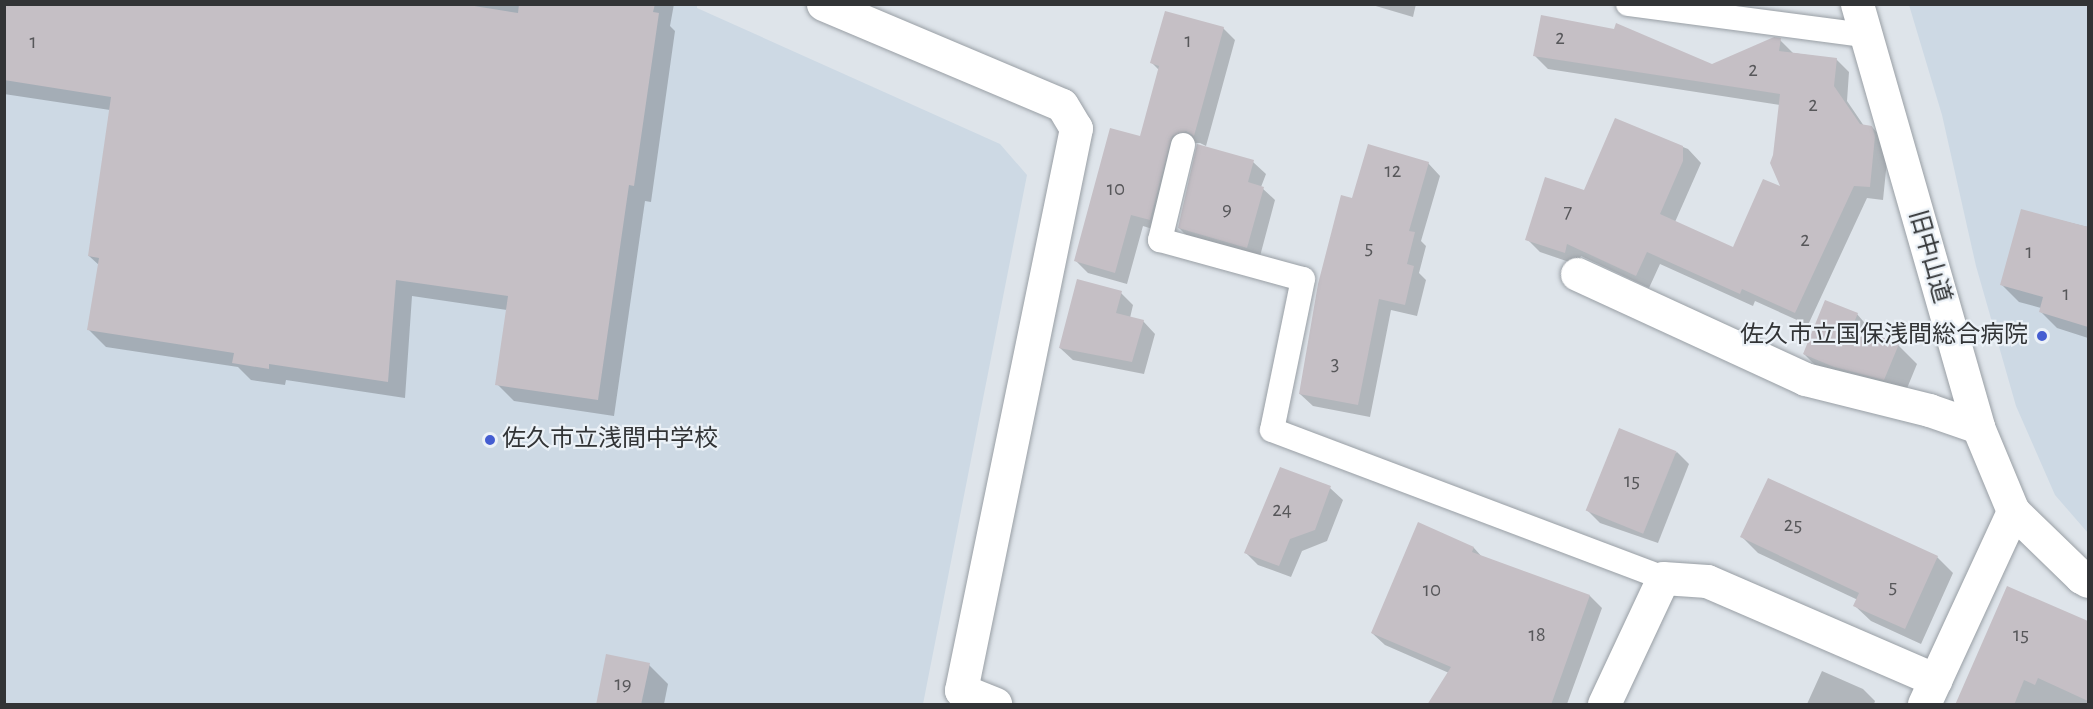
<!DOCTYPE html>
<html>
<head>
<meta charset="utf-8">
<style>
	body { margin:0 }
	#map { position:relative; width:2093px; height:709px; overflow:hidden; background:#dee4ea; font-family:"Alegreya Sans","Noto Sans JP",sans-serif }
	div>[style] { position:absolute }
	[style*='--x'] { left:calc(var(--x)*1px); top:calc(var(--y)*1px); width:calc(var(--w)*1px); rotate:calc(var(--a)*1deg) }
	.built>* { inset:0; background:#cdd9e4 }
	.shadow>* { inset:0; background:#0003 }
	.building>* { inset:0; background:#c5bfc5; transform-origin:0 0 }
	.roads { filter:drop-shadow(0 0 2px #999fa5) drop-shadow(0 0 2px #999fa5) }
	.lane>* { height:24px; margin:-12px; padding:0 12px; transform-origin:12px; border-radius:12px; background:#fff }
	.street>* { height:33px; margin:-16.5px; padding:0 16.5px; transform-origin:16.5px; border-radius:16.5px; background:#fff }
	.secondary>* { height:33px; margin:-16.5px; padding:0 16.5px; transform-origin:16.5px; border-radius:16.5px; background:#fff }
	.dots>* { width:16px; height:16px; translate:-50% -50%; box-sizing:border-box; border:3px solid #ebf1f7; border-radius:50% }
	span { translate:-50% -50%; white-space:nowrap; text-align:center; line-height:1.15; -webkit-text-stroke:4.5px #ebf1f7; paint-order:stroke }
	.number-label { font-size:21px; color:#57575a }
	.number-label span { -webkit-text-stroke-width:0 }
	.street-label { font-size:24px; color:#323436 }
	.poi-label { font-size:24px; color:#323436 }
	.right { translate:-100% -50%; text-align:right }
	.left { translate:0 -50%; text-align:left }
	.frame { position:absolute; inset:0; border:6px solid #323436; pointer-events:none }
</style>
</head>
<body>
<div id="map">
	<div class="built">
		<div style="clip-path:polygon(4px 5px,697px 5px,697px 8px,1000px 144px,1027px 175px,923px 704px,5px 704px)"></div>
		<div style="clip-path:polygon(1909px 5px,2088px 5px,2088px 533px,2055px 495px,2016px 406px,1976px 266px,1942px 115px)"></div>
	</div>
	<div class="shadow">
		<div style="clip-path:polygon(4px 4px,674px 4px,670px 26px,675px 31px,651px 202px,645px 201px,614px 416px,514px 401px,497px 384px,507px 310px,412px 296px,405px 398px,286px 380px,285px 385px,251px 380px,238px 367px,106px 347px,89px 330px,100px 266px,89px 256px,110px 110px,4px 94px)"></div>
		<div style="clip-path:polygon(1369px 4px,1416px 4px,1413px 17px)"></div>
		<div style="clip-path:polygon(1223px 28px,1235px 40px,1206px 146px,1200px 143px,1191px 143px,1162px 232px,1143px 226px,1127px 284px,1088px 273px,1076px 261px,1141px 138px,1159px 70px,1152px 63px)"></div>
		<div style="clip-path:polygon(1780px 40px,1793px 53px,1836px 59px,1849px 72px,1847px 101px,1864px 126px,1872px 127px,1885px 141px,1888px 151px,1883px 200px,1867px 198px,1808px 325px,1755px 301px,1753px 306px,1660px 264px,1649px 288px,1581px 256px,1578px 265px,1540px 252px,1527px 239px,1585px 192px,1616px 120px,1688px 149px,1701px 163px,1675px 222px,1733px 248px,1783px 189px,1775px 155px,1780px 105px,1548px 69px,1535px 56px,1712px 65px)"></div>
		<div style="clip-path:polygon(1253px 162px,1266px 174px,1261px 187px,1275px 200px,1259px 260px,1191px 240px,1179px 228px)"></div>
		<div style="clip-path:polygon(1428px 163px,1440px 176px,1421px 241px,1426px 246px,1419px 273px,1426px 280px,1417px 316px,1391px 310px,1370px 417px,1313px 406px,1300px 394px,1353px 200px)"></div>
		<div style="clip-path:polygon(2022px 211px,2088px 227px,2088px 338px,2057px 328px,2040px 311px,2041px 308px,2019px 302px,2002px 285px)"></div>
		<div style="clip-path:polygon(1121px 293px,1133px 305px,1130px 318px,1143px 321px,1155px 334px,1144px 374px,1073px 360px,1060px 348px)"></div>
		<div style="clip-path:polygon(1857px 314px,1875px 335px,1898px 345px,1917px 364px,1903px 398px,1823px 373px,1804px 354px)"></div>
		<div style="clip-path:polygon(1677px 452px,1689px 464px,1658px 543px,1600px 523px,1588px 511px)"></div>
		<div style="clip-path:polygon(1330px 488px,1343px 500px,1327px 541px,1302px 551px,1291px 577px,1258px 565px,1246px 553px)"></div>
		<div style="clip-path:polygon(1419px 524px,1474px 548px,1483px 558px,1590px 596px,1602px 608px,1567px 704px,1547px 704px,1449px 673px,1385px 645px,1372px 633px)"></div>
		<div style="clip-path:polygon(1742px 537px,1937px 557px,1953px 573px,1921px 644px,1871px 621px,1855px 606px,1858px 600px,1758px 553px)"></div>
		<div style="clip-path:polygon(2079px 641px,2088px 645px,2088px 704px,1957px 704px)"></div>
		<div style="clip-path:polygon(649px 665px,668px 684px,664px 704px,597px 704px)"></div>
		<div style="clip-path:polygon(1822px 671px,1863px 689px,1875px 701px,1874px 704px,1807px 704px)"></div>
	</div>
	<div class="building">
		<div style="clip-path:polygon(4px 4px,462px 4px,518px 13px,519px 4px,655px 4px,653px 12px,659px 13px,634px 186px,629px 185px,598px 400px,495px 385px,508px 296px,396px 280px,388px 382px,269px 364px,269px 369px,232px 363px,234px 353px,87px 330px,99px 258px,88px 256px,111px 97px,4px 80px)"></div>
		<div style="clip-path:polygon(1165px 11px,1224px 27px,1194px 136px,1186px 131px,1172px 136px,1150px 220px,1131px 215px,1115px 273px,1074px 261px,1110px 128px,1140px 136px,1159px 66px,1150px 63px)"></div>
		<div style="clip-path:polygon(1541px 15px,1614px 29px,1616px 23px,1712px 64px,1774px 37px,1781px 38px,1779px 51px,1837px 58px,1834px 86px,1860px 124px,1872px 126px,1875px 136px,1870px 187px,1854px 186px,1795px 313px,1742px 289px,1740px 294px,1647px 252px,1636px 276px,1567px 244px,1565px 253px,1525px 240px,1545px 177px,1584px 190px,1615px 118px,1683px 146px,1683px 161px,1660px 214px,1733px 247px,1763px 179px,1780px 186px,1770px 163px,1773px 155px,1780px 94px,1533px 56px)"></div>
		<div style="clip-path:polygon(1197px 144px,1254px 160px,1248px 182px,1264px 187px,1247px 248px,1178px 228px)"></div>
		<div style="clip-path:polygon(1368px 144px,1429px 162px,1409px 231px,1415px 232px,1407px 264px,1414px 266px,1405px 305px,1379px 299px,1358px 405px,1299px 394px,1318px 284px,1341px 195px,1352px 198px)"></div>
		<div style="clip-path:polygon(2021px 209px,2088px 227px,2088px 327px,2039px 312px,2043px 297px,2000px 285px)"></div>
		<div style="clip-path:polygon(1077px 279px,1122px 291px,1116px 313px,1144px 320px,1132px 362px,1059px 348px)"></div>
		<div style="clip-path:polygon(1825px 300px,1858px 313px,1853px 325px,1899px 344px,1884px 380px,1834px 367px,1803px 354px)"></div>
		<div style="left:1619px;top:428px;width:62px;height:89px;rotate:22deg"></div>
		<div style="clip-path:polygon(1280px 467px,1331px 486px,1315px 530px,1290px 539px,1279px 566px,1244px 553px)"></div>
		<div style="clip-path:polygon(1768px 478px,1938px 556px,1905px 629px,1853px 606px,1859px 593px,1740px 537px)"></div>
		<div style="clip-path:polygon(1418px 522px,1474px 547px,1472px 552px,1590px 595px,1551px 705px,1427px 705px,1451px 667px,1371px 633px)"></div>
		<div style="clip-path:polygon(2007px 586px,2088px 621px,2088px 701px,2038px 678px,2035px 685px,2024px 680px,2014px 705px,1955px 705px)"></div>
		<div style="clip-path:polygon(606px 654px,650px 663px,641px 705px,596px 705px)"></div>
	</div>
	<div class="roads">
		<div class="lane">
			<div style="--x:1628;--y:4;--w:239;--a:7.5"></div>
			<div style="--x:1183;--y:145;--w:98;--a:103.6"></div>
			<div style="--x:1160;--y:240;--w:148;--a:15.3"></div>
			<div style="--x:1303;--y:279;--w:154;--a:101.6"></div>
			<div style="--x:1272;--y:430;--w:418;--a:20.7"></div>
		</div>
		<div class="street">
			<div style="--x:823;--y:4;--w:259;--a:22.9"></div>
			<div style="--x:1062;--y:105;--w:27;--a:59"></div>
			<div style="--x:1076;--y:128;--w:574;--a:101.56"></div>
			<div style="--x:961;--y:690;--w:37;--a:22"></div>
			<div style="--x:1577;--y:274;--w:251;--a:24.7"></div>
			<div style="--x:1805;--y:379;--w:128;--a:14"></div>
			<div style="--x:1929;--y:410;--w:52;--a:19.1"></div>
			<div style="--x:1604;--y:704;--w:139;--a:-64.9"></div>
			<div style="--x:1663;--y:578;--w:44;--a:3.9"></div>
			<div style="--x:1707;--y:581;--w:249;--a:23.4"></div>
			<div style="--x:1924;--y:704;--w:213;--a:-65.2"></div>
		</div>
		<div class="secondary">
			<div style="--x:1857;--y:4;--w:440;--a:74"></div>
			<div style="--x:1978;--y:427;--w:91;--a:67.4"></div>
			<div style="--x:2013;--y:511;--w:95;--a:44.1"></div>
			<div style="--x:2081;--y:577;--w:8;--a:30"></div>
		</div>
	</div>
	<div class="dots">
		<div style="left:2042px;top:336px;background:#445dd1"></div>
		<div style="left:490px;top:440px;background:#445dd1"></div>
	</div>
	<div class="number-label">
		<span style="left:1560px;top:38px">2</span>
		<span style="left:1188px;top:41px">1</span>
		<span style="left:33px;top:42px">1</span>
		<span style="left:1753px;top:70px">2</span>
		<span style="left:1813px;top:105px">2</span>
		<span style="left:1393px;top:171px">12</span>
		<span style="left:1116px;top:189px">10</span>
		<span style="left:1227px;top:209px">9</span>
		<span style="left:1568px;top:212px">7</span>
		<span style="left:1805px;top:240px">2</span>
		<span style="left:1369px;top:248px">5</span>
		<span style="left:2029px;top:252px">1</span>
		<span style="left:2066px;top:294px">1</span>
		<span style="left:1335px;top:364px">3</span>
		<span style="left:1632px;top:481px">15</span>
		<span style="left:1282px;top:510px">24</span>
		<span style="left:1793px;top:525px">25</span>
		<span style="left:1893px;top:587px">5</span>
		<span style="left:1432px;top:590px">10</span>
		<span style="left:1537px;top:635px">18</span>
		<span style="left:2021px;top:635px">15</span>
		<span style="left:623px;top:684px">19</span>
	</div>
	<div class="street-label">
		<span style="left:1929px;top:257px;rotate:74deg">旧中山道</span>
	</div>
	<div class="poi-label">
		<span class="right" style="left:2028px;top:336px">佐久市立国保浅間総合病院</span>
		<span class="left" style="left:502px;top:440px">佐久市立浅間中学校</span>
	</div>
	<div class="frame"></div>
</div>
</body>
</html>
